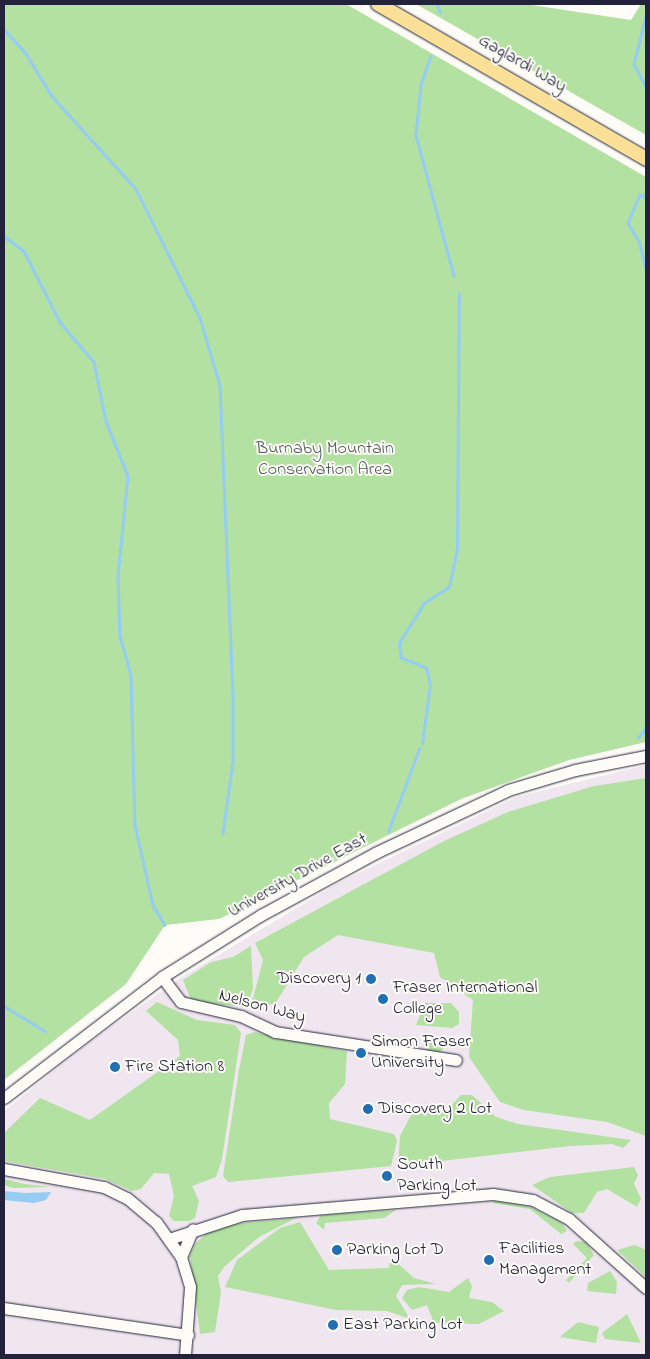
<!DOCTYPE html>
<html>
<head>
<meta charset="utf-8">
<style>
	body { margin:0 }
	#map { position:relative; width:650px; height:1359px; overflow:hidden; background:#fdfcf7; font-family:"Indie Flower",sans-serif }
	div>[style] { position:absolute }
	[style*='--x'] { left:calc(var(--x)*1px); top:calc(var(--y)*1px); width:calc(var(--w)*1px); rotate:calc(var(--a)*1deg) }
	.built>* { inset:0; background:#f0e6ef }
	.green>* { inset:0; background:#b3e1a1 }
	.round { border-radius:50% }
	.water>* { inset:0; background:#95ccf4 }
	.stream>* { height:2.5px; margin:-1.25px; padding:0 1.25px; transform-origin:1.25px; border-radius:1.25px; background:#95ccf4 }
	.roads { filter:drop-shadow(0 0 1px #22223b) drop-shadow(0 0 1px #22223b) }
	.minor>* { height:11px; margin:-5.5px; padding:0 5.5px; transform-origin:5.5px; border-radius:5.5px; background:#fdfcf7 }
	.major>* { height:14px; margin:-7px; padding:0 7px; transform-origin:7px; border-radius:7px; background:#fadf96 }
	.dots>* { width:14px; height:14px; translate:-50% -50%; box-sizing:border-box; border:2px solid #fdfcf7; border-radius:50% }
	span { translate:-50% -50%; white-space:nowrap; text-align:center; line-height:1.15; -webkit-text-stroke:4px #fdfcf7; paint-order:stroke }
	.street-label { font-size:18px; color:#22223b }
	.park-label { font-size:18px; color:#4e5b5a }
	.poi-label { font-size:18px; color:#22223b }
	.right { translate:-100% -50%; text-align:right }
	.left { translate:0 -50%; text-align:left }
	.frame { position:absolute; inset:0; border:5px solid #22223b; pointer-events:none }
</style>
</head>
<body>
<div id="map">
	<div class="built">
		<div style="clip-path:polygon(646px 765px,646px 1355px,4px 1355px,4px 1111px,87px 1044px,180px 978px,338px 883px,516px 797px)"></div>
	</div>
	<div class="green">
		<div style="clip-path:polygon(4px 4px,346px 4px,646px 177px,646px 742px,569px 760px,461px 799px,219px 919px,165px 925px,126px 984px,4px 1080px)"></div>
		<div style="clip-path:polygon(416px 4px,525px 4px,631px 20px,641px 4px,646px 4px,646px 135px)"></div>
		<div style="clip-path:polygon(646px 778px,646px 1136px,607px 1122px,524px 1110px,500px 1102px,469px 1057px,473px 1000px,440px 977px,434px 953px,338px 935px,304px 957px,275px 1004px,251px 1006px,263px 960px,255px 943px,444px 841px,508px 812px,594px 786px)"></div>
		<div style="clip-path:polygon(251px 946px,253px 988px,247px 1007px,192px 1002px,183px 980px,211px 962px,233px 957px)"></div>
		<div style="clip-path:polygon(157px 1002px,197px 1020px,235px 1025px,241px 1033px,222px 1159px,216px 1177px,192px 1186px,199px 1201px,195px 1218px,189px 1221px,174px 1221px,169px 1216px,174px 1196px,169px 1174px,154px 1173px,141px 1189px,132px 1191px,105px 1179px,4px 1161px,4px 1133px,40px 1098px,90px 1120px,180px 1056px,178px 1040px,146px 1011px)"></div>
		<div style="clip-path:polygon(425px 1003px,451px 1003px,459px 1012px,459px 1024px,452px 1028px,416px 1025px)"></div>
		<div style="clip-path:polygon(254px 1032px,347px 1051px,345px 1084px,329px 1103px,330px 1119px,394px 1134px,397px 1141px,391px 1166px,228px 1182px,223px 1176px,239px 1070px,246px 1035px)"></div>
		<div class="round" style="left:426px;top:1036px;width:18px;height:18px"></div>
		<div style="clip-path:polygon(461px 1095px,472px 1095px,496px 1117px,518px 1124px,631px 1140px,623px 1148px,612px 1144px,570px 1146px,398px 1166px,400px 1136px,411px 1115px,447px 1110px)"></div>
		<div style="clip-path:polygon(634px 1167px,638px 1175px,634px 1184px,641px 1199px,637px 1207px,607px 1189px,597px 1192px,584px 1213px,572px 1213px,532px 1185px,550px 1177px)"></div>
		<div style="clip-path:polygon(4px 1179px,25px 1184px,51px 1187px,13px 1188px,4px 1185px)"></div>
		<div style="clip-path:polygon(496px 1200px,531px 1207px,562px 1223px,567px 1231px,561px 1234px,530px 1209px,492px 1203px)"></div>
		<div style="clip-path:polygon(396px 1210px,384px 1218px,325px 1223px,324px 1230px,316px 1223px,321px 1215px)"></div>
		<div style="clip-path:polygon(296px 1218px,259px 1237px,225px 1266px,218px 1276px,221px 1292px,215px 1332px,200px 1334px,190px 1256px,195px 1244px,207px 1233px,231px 1224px)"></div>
		<div style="clip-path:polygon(300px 1222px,329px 1270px,389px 1268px,391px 1257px,414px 1278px,436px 1284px,402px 1285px,396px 1296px,410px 1319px,387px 1311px,336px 1310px,225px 1287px,237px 1260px,280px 1228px)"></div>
		<div style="clip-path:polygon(577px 1241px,586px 1242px,594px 1255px,569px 1283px,566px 1280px,587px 1258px,573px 1244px)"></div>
		<div style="clip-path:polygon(635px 1245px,646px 1250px,646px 1277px,617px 1250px)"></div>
		<div style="clip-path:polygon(610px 1271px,617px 1282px,616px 1294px,587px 1291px,588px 1283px)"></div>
		<div style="clip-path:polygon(468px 1278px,472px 1286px,469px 1298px,492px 1302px,504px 1311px,479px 1324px,434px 1323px,427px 1305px,412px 1310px,402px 1298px,407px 1290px,419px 1287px,449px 1292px)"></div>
		<div style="clip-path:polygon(627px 1314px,641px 1343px,605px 1339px,602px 1333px)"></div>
		<div style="clip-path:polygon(578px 1322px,599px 1327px,596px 1343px,560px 1337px)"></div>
	</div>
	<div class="water">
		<div style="clip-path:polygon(4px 1191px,25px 1193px,51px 1192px,46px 1200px,34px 1203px,4px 1200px)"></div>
	</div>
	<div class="stream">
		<div style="--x:437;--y:4;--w:9;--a:69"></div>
		<div style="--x:646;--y:16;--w:49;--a:104"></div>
		<div style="--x:634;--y:64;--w:26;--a:62"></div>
		<div style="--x:4;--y:29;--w:31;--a:48"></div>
		<div style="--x:25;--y:52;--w:52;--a:58.5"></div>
		<div style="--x:52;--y:96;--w:125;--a:47.9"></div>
		<div style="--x:136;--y:189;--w:144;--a:63.6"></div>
		<div style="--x:200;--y:318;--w:70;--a:73.4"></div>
		<div style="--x:220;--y:385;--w:309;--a:87.6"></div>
		<div style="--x:233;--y:694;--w:68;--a:90"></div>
		<div style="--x:233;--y:762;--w:72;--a:98"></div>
		<div style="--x:431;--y:56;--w:31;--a:109"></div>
		<div style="--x:421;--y:85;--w:50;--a:95.7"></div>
		<div style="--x:416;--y:135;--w:146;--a:74.9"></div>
		<div style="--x:646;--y:197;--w:6;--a:-162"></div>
		<div style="--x:640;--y:195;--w:30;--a:113"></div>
		<div style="--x:628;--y:223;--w:21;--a:59"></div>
		<div style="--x:639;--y:241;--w:30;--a:76"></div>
		<div style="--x:4;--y:236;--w:25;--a:37"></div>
		<div style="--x:24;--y:251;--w:80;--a:63.1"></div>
		<div style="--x:60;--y:322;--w:52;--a:49.6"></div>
		<div style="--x:94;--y:362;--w:60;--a:78.5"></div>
		<div style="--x:106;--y:421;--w:59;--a:68.2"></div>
		<div style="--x:128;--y:476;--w:101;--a:95.7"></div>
		<div style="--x:118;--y:577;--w:59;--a:88.1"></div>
		<div style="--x:120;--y:636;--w:41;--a:74.2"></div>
		<div style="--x:131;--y:675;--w:150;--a:88.5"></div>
		<div style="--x:135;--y:825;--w:82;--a:77.3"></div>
		<div style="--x:153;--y:905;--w:23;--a:59"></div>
		<div style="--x:638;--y:738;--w:14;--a:-54"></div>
		<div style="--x:422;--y:744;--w:60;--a:-82.3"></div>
		<div style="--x:430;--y:685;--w:17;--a:-103"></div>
		<div style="--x:426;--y:668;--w:27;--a:-158"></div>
		<div style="--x:401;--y:658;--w:15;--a:-98"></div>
		<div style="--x:399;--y:643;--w:47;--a:-58"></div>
		<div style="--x:424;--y:603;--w:30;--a:-33"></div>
		<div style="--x:449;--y:587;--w:38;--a:-78"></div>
		<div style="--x:457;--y:550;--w:256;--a:-89.6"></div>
		<div style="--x:388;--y:832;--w:89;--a:-69.5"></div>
		<div style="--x:4;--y:1006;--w:48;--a:31.4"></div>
	</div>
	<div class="roads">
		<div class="minor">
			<div style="--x:162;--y:977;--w:31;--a:53"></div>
			<div style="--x:181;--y:1002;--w:62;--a:13.1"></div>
			<div style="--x:241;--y:1016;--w:38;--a:25"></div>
			<div style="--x:275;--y:1032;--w:183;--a:8.8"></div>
			<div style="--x:4;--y:1098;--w:199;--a:-37.4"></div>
			<div style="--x:162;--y:977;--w:117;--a:-32.1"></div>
			<div style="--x:261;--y:915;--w:130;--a:-28.5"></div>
			<div style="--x:375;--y:853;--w:147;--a:-25.3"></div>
			<div style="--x:508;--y:790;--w:70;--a:-16.6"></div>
			<div style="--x:575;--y:770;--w:72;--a:-11.2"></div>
			<div style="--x:4;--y:1169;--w:102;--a:10.2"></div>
			<div style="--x:104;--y:1187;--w:25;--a:26"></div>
			<div style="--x:127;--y:1198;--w:38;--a:40"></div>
			<div style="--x:156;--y:1222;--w:43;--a:54.5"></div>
			<div style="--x:181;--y:1257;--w:31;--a:73"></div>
			<div style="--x:190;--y:1287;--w:68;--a:94.2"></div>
			<div style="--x:169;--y:1239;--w:77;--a:-18.2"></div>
			<div style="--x:242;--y:1215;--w:252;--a:-4.8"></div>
			<div style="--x:493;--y:1194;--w:40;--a:8.5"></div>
			<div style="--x:533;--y:1200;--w:41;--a:27.8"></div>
			<div style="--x:569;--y:1219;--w:103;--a:41.9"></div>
			<div style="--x:181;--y:1257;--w:30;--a:-67"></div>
			<div style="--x:4;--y:1308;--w:186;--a:8.3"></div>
		</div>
		<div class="major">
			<div style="--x:378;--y:4;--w:310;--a:30"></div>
		</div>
	</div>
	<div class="dots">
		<div style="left:371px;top:979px;background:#1f6fb2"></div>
		<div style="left:383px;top:999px;background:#1f6fb2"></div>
		<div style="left:361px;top:1053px;background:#1f6fb2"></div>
		<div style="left:115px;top:1067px;background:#1f6fb2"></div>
		<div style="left:368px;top:1109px;background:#1f6fb2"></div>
		<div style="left:387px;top:1176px;background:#1f6fb2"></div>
		<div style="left:337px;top:1250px;background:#1f6fb2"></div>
		<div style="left:489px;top:1260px;background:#1f6fb2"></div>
		<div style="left:333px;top:1325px;background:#1f6fb2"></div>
	</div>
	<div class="street-label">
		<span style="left:522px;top:64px;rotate:30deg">Gaglardi Way</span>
		<span style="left:298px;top:876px;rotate:-29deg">University Drive East</span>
		<span style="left:262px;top:1007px;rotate:15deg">Nelson Way</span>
	</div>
	<div class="park-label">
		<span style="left:325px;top:460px">Burnaby Mountain<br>Conservation Area</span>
	</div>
	<div class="poi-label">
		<span class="right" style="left:361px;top:979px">Discovery 1</span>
		<span class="left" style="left:393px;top:999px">Fraser International<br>College</span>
		<span class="left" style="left:371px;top:1053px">Simon Fraser<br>University</span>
		<span class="left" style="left:125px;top:1067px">Fire Station 8</span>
		<span class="left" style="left:378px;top:1109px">Discovery 2 Lot</span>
		<span class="left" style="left:397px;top:1176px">South<br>Parking Lot</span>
		<span class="left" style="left:347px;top:1250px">Parking Lot D</span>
		<span class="left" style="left:499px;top:1260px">Facilities<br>Management</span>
		<span class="left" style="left:343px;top:1325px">East Parking Lot</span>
	</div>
	<div class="frame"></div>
</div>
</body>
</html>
